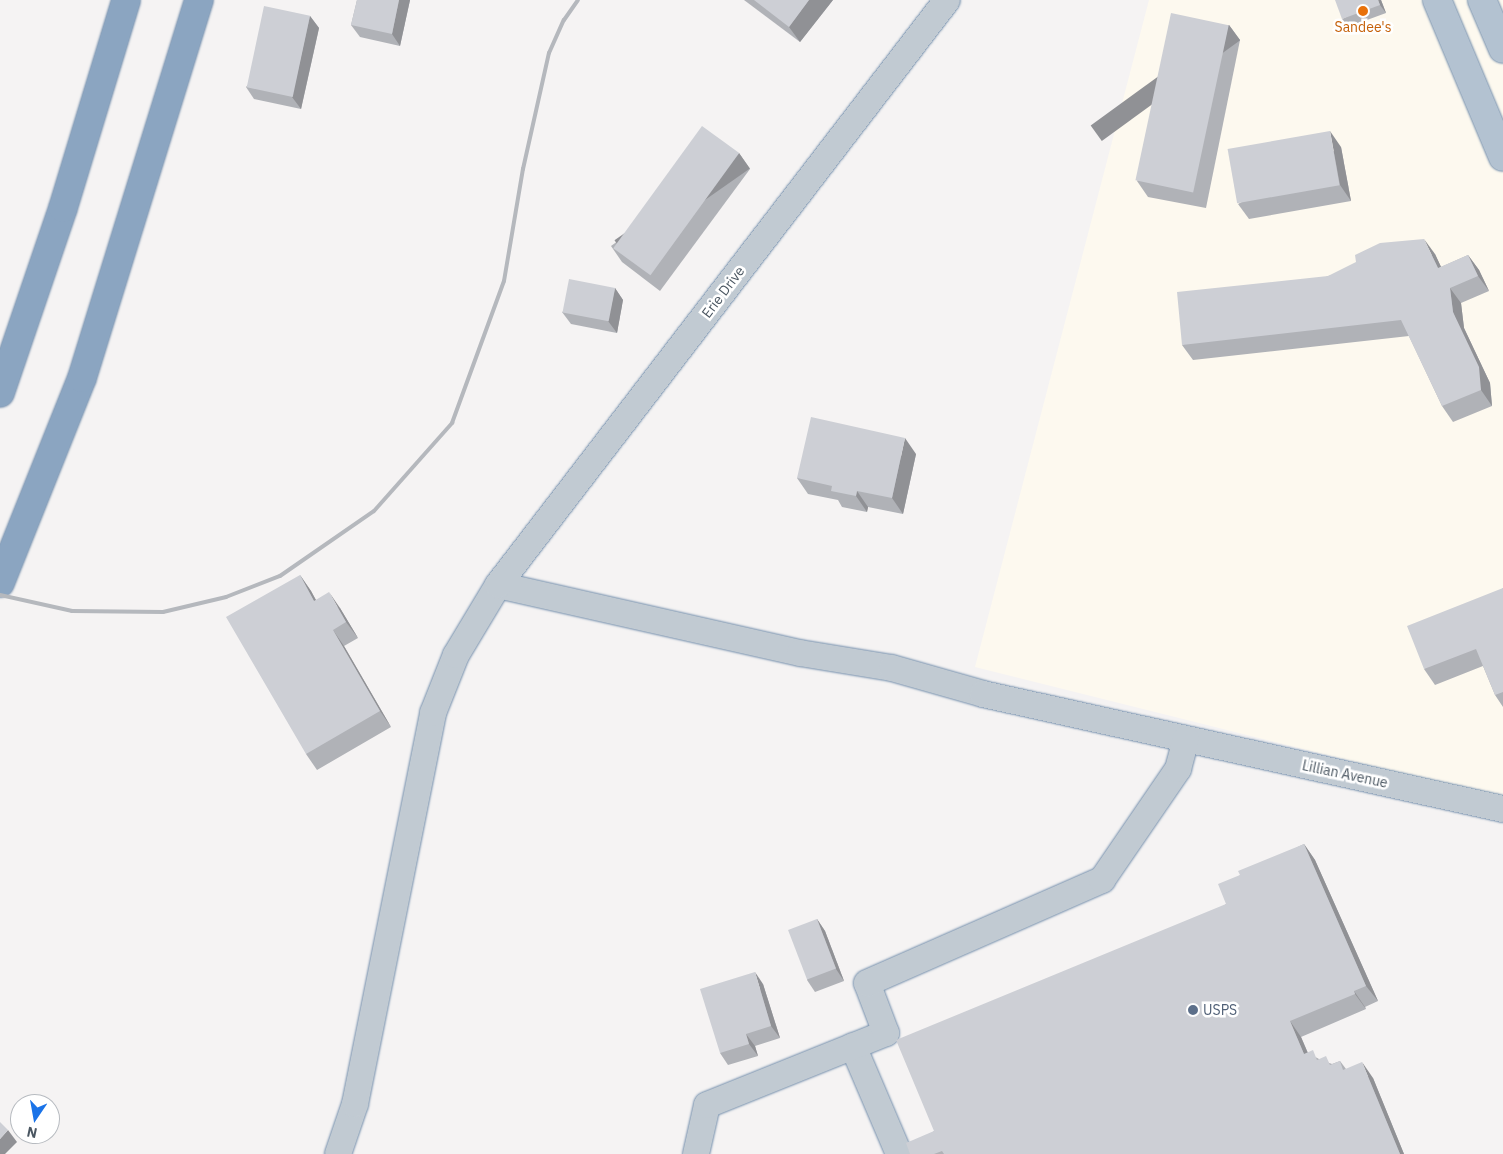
<!DOCTYPE html>
<html>
<head>
<meta charset="utf-8">
<style>
	body { margin:0 }
	#map { position:relative; width:1503px; height:1154px; overflow:hidden; background:#f5f3f3; font-family:"IBM Plex Sans",sans-serif }
	div>[style] { position:absolute }
	[style*='--x'] { left:calc(var(--x)*1px); top:calc(var(--y)*1px); width:calc(var(--w)*1px); rotate:calc(var(--a)*1deg) }
	.commercial>* { inset:0; background:#fdf9ef }
	.roads { filter:drop-shadow(0 0 1px #7690ad) drop-shadow(0 0 1px #7690ad) }
	.minor>* { height:26px; margin:-13px; padding:0 13px; transform-origin:13px; border-radius:13px; background:#c1cad2 }
	.major>* { height:28px; margin:-14px; padding:0 14px; transform-origin:14px; border-radius:14px; background:#b3c2d1 }
	.highway>* { height:28px; margin:-14px; padding:0 14px; transform-origin:14px; border-radius:14px; background:#8ba5c1 }
	.rail>* { height:4px; margin:-2px; padding:0 2px; transform-origin:2px; border-radius:2px; background:#b5b8bd }
	.wall>* { inset:0; background:#b0b2b7 }
	.shaded-wall>* { inset:0; background:#909195; transform-origin:0 0 }
	.building>* { inset:0; background:#cdcfd5; transform-origin:0 0 }
	.dots>* { width:14px; height:14px; translate:-50% -50%; box-sizing:border-box; border:2px solid #fff; border-radius:50% }
	span { translate:-50% -50%; white-space:nowrap; text-align:center; line-height:1.15; -webkit-text-stroke:5px #fff; paint-order:stroke }
	.food-label { font-size:14px; color:#c56008 }
	.street-label { font-size:14px; color:#4a5661 }
	.service-label { font-size:14px; color:#4e5e75 }
	.left { translate:0 -50%; text-align:left }
	.north { position:absolute; left:10px; top:1094px; width:50px; height:50px; box-sizing:border-box; background:#fff; border:1px solid #b7bbc0; border-radius:50%; rotate:192deg; font-size:14px; font-weight:700; line-height:20px; text-align:center; color:#4a5661 }
	.north::after { content:''; display:block; margin:auto; width:18px; height:22px; background:#1a73e8; clip-path:polygon(50% 0,100% 100%,50% 72%,0 100%) }
</style>
</head>
<body>
<div id="map">
	<div class="commercial">
		<div style="clip-path:polygon(1149px 0,1503px 0,1503px 799px,975px 667px)"></div>
	</div>
	<div class="roads">
		<div class="minor">
			<div style="--x:498;--y:585;--w:310;--a:12.7"></div>
			<div style="--x:800;--y:653;--w:93;--a:9.3"></div>
			<div style="--x:892;--y:668;--w:95;--a:15.9"></div>
			<div style="--x:983;--y:694;--w:533;--a:12.47"></div>
			<div style="--x:853;--y:1046;--w:117;--a:66.9"></div>
			<div style="--x:338;--y:1154;--w:53;--a:-71.2"></div>
			<div style="--x:355;--y:1104;--w:399;--a:-78.7"></div>
			<div style="--x:433;--y:713;--w:62;--a:-68.4"></div>
			<div style="--x:456;--y:655;--w:82;--a:-59"></div>
			<div style="--x:498;--y:585;--w:737;--a:-52.49"></div>
			<div style="--x:696;--y:1154;--w:50;--a:-77.3"></div>
			<div style="--x:707;--y:1105;--w:193;--a:-21.9"></div>
			<div style="--x:886;--y:1033;--w:53;--a:-110.8"></div>
			<div style="--x:867;--y:983;--w:257;--a:-23.7"></div>
			<div style="--x:1102;--y:880;--w:135;--a:-55.6"></div>
			<div style="--x:1178;--y:769;--w:31;--a:-75"></div>
		</div>
		<div class="major">
			<div style="--x:1437;--y:0;--w:170;--a:67.2"></div>
			<div style="--x:1482;--y:0;--w:53;--a:66.8"></div>
		</div>
		<div class="highway">
			<div style="--x:0;--y:393;--w:195;--a:-71.2"></div>
			<div style="--x:63;--y:208;--w:217;--a:-73.1"></div>
			<div style="--x:0;--y:583;--w:221;--a:-68.2"></div>
			<div style="--x:82;--y:378;--w:396;--a:-72.8"></div>
		</div>
	</div>
	<div class="rail">
		<div style="--x:0;--y:595;--w:74;--a:12.5"></div>
		<div style="--x:72;--y:611;--w:91;--a:0.6"></div>
		<div style="--x:163;--y:612;--w:65;--a:-13.4"></div>
		<div style="--x:226;--y:597;--w:58;--a:-21.3"></div>
		<div style="--x:280;--y:576;--w:114;--a:-34.7"></div>
		<div style="--x:374;--y:511;--w:118;--a:-48.4"></div>
		<div style="--x:452;--y:423;--w:151;--a:-69.9"></div>
		<div style="--x:504;--y:281;--w:114;--a:-80.4"></div>
		<div style="--x:523;--y:169;--w:119;--a:-77.4"></div>
		<div style="--x:549;--y:53;--w:36;--a:-66"></div>
		<div style="--x:564;--y:20;--w:24;--a:-55"></div>
	</div>
	<div class="wall">
		<div style="clip-path:polygon(357px 0,410px 0,400px 46px,360px 37px,351px 25px)"></div>
		<div style="clip-path:polygon(744px 0,833px 0,800px 42px)"></div>
		<div style="clip-path:polygon(1381px 0,1386px 13px,1348px 27px,1342px 19px)"></div>
		<div style="clip-path:polygon(310px 16px,319px 28px,301px 109px,254px 99px,246px 87px)"></div>
		<div style="clip-path:polygon(1229px 25px,1240px 40px,1206px 208px,1148px 197px,1137px 181px)"></div>
		<div style="clip-path:polygon(1341px 147px,1351px 201px,1249px 219px,1238px 204px)"></div>
		<div style="clip-path:polygon(739px 153px,750px 169px,660px 291px,622px 262px,611px 246px)"></div>
		<div style="clip-path:polygon(1435px 254px,1441px 267px,1468px 255px,1479px 270px,1489px 291px,1461px 303px,1464px 328px,1490px 383px,1492px 406px,1453px 422px,1442px 406px,1409px 336px,1193px 360px,1182px 345px,1328px 276px)"></div>
		<div style="clip-path:polygon(615px 288px,623px 300px,617px 333px,571px 324px,562px 312px)"></div>
		<div style="clip-path:polygon(916px 454px,903px 514px,868px 507px,867px 512px,842px 507px,838px 500px,808px 494px,797px 478px)"></div>
		<div style="clip-path:polygon(300px 575px,311px 591px,316px 600px,340px 608px,358px 638px,344px 646px,391px 727px,317px 770px,306px 754px)"></div>
		<div style="clip-path:polygon(1503px 588px,1503px 707px,1495px 695px,1483px 666px,1435px 685px,1424px 669px)"></div>
		<div style="clip-path:polygon(1304px 844px,1315px 860px,1378px 1001px,1365px 1007px,1366px 1009px,1301px 1037px,1308px 1053px,1319px 1059px,1332px 1064px,1340px 1061px,1346px 1069px,1373px 1078px,1404px 1154px,910px 1154px,934px 1131px,1226px 904px,1240px 875px)"></div>
		<div style="clip-path:polygon(817px 919px,825px 931px,844px 981px,815px 992px,807px 980px)"></div>
		<div style="clip-path:polygon(763px 984px,780px 1038px,755px 1046px,758px 1056px,728px 1065px,720px 1053px)"></div>
	</div>
	<div class="shaded-wall">
		<div style="clip-path:polygon(399px 0,410px 0,400px 46px,392px 34px)"></div>
		<div style="clip-path:polygon(809px 0,833px 0,800px 42px,789px 27px)"></div>
		<div style="clip-path:polygon(1378px 0,1381px 0,1386px 13px,1380px 5px)"></div>
		<div style="clip-path:polygon(310px 16px,319px 28px,301px 109px,292px 97px)"></div>
		<div style="left:1229px;top:25px;width:19px;height:171px;rotate:54deg"></div>
		<div style="clip-path:polygon(1330px 131px,1341px 147px,1351px 201px,1340px 185px)"></div>
		<div style="left:739px;top:153px;width:19px;height:152px;rotate:55deg"></div>
		<div style="clip-path:polygon(1424px 239px,1435px 254px,1449px 284px,1438px 268px)"></div>
		<div style="clip-path:polygon(1468px 255px,1479px 270px,1489px 291px,1478px 276px)"></div>
		<div style="clip-path:polygon(615px 288px,623px 300px,617px 333px,608px 321px)"></div>
		<div style="clip-path:polygon(1450px 288px,1461px 303px,1464px 328px,1490px 383px,1492px 406px,1481px 390px,1453px 312px)"></div>
		<div style="clip-path:polygon(905px 438px,916px 454px,903px 514px,892px 498px)"></div>
		<div style="clip-path:polygon(857px 491px,868px 507px,867px 512px,856px 496px)"></div>
		<div style="clip-path:polygon(300px 575px,311px 591px,325px 617px,314px 601px)"></div>
		<div style="clip-path:polygon(329px 592px,340px 608px,358px 638px,346px 622px)"></div>
		<div style="clip-path:polygon(333px 630px,344px 646px,391px 727px,380px 711px)"></div>
		<div style="clip-path:polygon(1304px 844px,1315px 860px,1378px 1001px,1366px 986px)"></div>
		<div style="clip-path:polygon(817px 919px,825px 931px,844px 981px,836px 969px)"></div>
		<div style="clip-path:polygon(755px 972px,763px 984px,780px 1038px,771px 1026px)"></div>
		<div style="clip-path:polygon(1354px 991px,1365px 1007px,1366px 1009px,1355px 994px)"></div>
		<div style="clip-path:polygon(1290px 1021px,1301px 1037px,1315px 1070px,1304px 1054px)"></div>
		<div style="clip-path:polygon(746px 1034px,755px 1046px,758px 1056px,749px 1044px)"></div>
		<div style="clip-path:polygon(1362px 1062px,1373px 1078px,1404px 1154px,1400px 1154px)"></div>
		<div style="clip-path:polygon(8px 1130px,17px 1142px,5px 1154px,0 1154px,0 1139px)"></div>
	</div>
	<div class="building">
		<div style="clip-path:polygon(357px 0,399px 0,392px 34px,351px 25px)"></div>
		<div style="clip-path:polygon(754px 0,809px 0,789px 27px)"></div>
		<div style="clip-path:polygon(1335px 0,1378px 0,1380px 5px,1342px 19px)"></div>
		<div style="left:264px;top:6px;width:47px;height:83px;rotate:12deg"></div>
		<div style="left:1171px;top:13px;width:59px;height:171px;rotate:12deg"></div>
		<div style="left:702px;top:126px;width:46px;height:151px;rotate:36deg"></div>
		<div style="left:1330px;top:131px;width:55px;height:104px;rotate:80deg"></div>
		<div style="clip-path:polygon(1424px 239px,1438px 268px,1468px 255px,1478px 276px,1450px 288px,1453px 312px,1479px 367px,1481px 390px,1442px 406px,1401px 320px,1182px 345px,1177px 292px,1328px 276px,1356px 262px,1355px 255px,1380px 243px)"></div>
		<div style="left:569px;top:279px;width:47px;height:34px;rotate:11deg"></div>
		<div style="clip-path:polygon(811px 417px,905px 438px,892px 498px,857px 491px,856px 496px,831px 491px,832px 486px,797px 478px)"></div>
		<div style="clip-path:polygon(300px 575px,314px 601px,329px 592px,346px 622px,333px 630px,380px 711px,306px 754px,226px 617px)"></div>
		<div style="clip-path:polygon(1503px 588px,1503px 692px,1495px 695px,1476px 649px,1424px 669px,1407px 626px)"></div>
		<div style="clip-path:polygon(1304px 844px,1366px 986px,1354px 991px,1355px 994px,1290px 1021px,1304px 1054px,1313px 1050px,1317px 1060px,1326px 1056px,1330px 1065px,1340px 1061px,1343px 1070px,1362px 1062px,1400px 1154px,944px 1154px,942px 1151px,934px 1154px,910px 1154px,906px 1143px,934px 1131px,896px 1040px,1226px 904px,1218px 884px,1240px 875px,1238px 871px)"></div>
		<div style="left:817px;top:919px;width:53px;height:31px;rotate:69deg"></div>
		<div style="clip-path:polygon(755px 972px,771px 1026px,746px 1034px,749px 1044px,720px 1053px,700px 989px)"></div>
		<div style="clip-path:polygon(0 1122px,8px 1130px,0 1139px)"></div>
	</div>
	<div class="dots">
		<div style="left:1363px;top:11px;background:#e8710a"></div>
		<div style="left:1193px;top:1010px;background:#5c6f8a"></div>
	</div>
	<div class="food-label">
		<span style="left:1363px;top:27px">Sandee's</span>
	</div>
	<div class="street-label">
		<span style="left:723px;top:292px;rotate:-53deg">Erie Drive</span>
		<span style="left:1345px;top:774px;rotate:12deg">Lillian Avenue</span>
	</div>
	<div class="service-label">
		<span class="left" style="left:1203px;top:1010px">USPS</span>
	</div>
	<div class="north">N</div>
</div>
</body>
</html>
